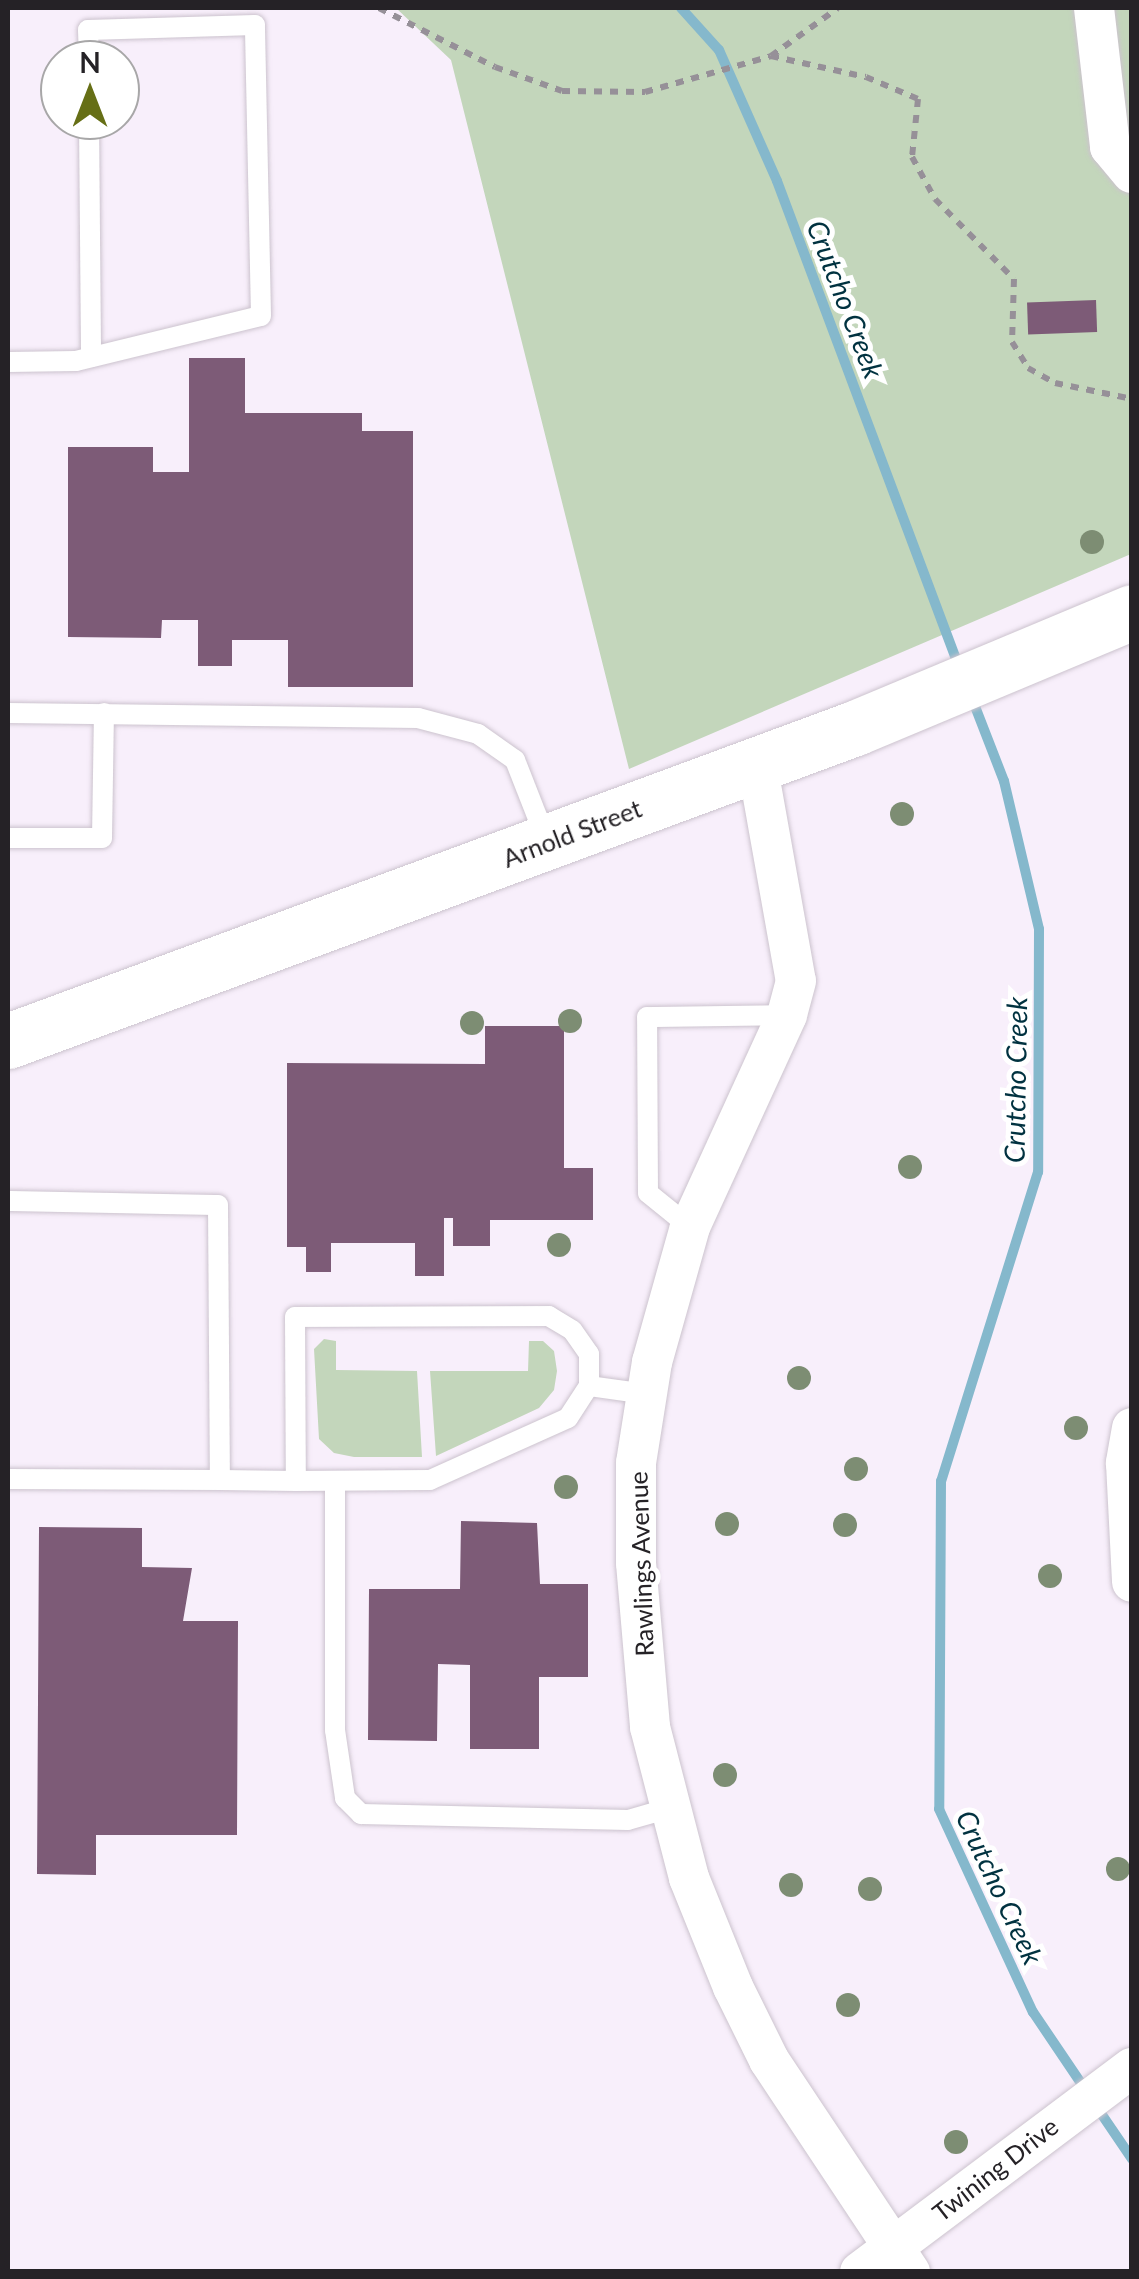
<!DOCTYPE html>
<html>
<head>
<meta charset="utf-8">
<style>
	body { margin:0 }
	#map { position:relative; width:1139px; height:2279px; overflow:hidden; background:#f8effb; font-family:Lato,sans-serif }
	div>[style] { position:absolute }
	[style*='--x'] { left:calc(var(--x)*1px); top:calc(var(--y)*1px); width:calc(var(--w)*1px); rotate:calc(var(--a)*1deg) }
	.green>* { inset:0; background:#c3d6bb }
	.stream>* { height:10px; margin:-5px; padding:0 5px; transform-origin:5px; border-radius:5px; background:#85b8cc }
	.building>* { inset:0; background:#7d5b77; transform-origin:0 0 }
	.path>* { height:6px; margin-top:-3px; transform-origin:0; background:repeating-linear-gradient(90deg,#969098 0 8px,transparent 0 16px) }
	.roads { filter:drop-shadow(0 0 2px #ccc3ce) drop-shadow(0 0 2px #ccc3ce) }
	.lane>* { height:20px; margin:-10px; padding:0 10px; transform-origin:10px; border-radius:10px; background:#fff }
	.street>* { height:40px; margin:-20px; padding:0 20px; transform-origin:20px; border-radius:20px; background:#fff }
	.secondary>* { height:55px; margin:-27.5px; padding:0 27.5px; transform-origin:27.5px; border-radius:27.5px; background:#fff }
	.trees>* { width:24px; height:24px; margin:-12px; border-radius:50%; background:#7d8d73 }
	span { translate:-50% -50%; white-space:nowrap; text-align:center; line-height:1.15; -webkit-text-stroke:10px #fff; paint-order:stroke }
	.street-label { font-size:25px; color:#252226 }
	.water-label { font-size:28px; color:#013240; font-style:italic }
	.frame { position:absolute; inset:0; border:10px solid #252226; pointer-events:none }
	.north { position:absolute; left:40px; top:40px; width:100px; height:100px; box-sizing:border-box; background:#fff; border:2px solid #a8a7a8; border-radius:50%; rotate:0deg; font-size:28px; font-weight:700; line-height:40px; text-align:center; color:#252226 }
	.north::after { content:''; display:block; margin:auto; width:35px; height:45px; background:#666f16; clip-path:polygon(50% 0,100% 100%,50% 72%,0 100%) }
</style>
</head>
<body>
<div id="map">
	<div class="green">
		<div style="clip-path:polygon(396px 8px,1131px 8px,1131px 554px,629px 769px,451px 60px)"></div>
		<div style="clip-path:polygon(324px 1339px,336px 1341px,336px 1370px,417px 1371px,422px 1457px,354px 1457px,334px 1453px,319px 1439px,314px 1349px)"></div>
		<div style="clip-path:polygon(529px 1341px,543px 1341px,554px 1351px,557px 1371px,554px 1390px,539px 1408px,436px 1456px,430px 1371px,528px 1371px)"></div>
	</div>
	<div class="stream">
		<div style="--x:681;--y:8;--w:57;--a:47.9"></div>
		<div style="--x:719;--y:50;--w:143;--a:66.1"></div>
		<div style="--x:777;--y:181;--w:519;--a:69.47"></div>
		<div style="--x:971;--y:696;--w:91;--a:68.8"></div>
		<div style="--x:1004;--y:781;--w:152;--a:76.7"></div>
		<div style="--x:1039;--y:929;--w:243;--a:90.2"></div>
		<div style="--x:1038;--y:1172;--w:324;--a:107.4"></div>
		<div style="--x:941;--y:1481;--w:328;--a:90.3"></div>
		<div style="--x:939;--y:1809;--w:224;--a:65.2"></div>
		<div style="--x:1033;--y:2012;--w:97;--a:56"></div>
		<div style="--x:1096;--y:2106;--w:64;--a:55.8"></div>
	</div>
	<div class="building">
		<div style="left:1096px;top:300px;width:32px;height:69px;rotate:88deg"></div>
		<div style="clip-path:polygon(189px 358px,245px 358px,245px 413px,362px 413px,362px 431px,413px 431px,413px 687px,288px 687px,288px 640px,232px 640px,232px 666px,198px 666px,198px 620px,162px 620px,161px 638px,68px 637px,68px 447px,153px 447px,153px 472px,189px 472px)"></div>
		<div style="clip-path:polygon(485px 1026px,564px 1026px,564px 1168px,593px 1168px,593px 1220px,490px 1220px,490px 1246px,453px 1246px,453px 1218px,444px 1218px,444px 1276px,415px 1276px,415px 1243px,331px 1243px,331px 1272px,306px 1272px,306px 1247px,287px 1247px,287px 1063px,485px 1064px)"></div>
		<div style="clip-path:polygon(461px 1521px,537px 1523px,540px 1584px,588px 1584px,588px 1677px,539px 1677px,539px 1749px,470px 1749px,470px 1665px,438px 1664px,437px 1741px,368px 1740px,369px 1589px,460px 1589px)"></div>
		<div style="clip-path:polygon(39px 1527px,142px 1528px,142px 1567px,192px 1568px,183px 1621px,238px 1621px,237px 1835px,96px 1835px,96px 1875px,37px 1874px)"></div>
	</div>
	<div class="path">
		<div style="--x:379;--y:8;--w:130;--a:27"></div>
		<div style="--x:495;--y:67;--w:71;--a:19.7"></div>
		<div style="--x:562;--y:91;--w:83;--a:0.7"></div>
		<div style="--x:645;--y:92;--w:131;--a:-15.9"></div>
		<div style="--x:771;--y:56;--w:82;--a:-35.6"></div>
		<div style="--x:771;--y:56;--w:97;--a:12.5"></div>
		<div style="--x:866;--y:77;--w:56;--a:22.9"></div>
		<div style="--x:918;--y:99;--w:58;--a:95.9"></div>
		<div style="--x:912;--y:157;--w:48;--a:61.3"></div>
		<div style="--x:935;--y:199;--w:112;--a:45.4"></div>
		<div style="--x:1014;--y:279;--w:63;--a:91.8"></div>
		<div style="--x:1012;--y:342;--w:31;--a:58"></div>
		<div style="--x:1028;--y:368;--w:31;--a:29"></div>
		<div style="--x:1055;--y:383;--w:79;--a:11.7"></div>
	</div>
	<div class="roads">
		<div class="lane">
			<div style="--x:89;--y:120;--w:237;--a:89.5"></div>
			<div style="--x:8;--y:362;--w:68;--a:-0.8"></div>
			<div style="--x:76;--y:361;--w:190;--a:-13.7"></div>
			<div style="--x:261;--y:316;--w:291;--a:-91.2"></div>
			<div style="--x:255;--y:25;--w:167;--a:178.3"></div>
			<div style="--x:88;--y:30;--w:30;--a:88"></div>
			<div style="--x:8;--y:713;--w:410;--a:0.7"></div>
			<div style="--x:418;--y:718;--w:62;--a:14.9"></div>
			<div style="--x:478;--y:734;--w:45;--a:35.1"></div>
			<div style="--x:515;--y:760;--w:85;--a:68.6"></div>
			<div style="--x:8;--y:838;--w:94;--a:0"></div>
			<div style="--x:102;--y:838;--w:125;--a:-89.1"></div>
			<div style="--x:8;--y:1201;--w:210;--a:1.1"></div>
			<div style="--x:218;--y:1205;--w:275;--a:89.6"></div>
			<div style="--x:220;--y:1480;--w:212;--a:-179.7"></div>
			<div style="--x:690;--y:1227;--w:54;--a:-141"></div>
			<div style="--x:648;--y:1193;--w:176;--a:-90.3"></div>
			<div style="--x:647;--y:1017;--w:140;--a:-0.8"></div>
			<div style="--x:589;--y:1386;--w:59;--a:7.9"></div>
			<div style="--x:220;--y:1480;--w:76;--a:0.8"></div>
			<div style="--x:296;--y:1481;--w:134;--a:-0.4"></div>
			<div style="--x:430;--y:1480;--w:151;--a:-24.2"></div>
			<div style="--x:568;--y:1418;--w:38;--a:-57"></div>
			<div style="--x:589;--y:1386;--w:32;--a:-90"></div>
			<div style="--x:589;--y:1354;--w:29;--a:-125"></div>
			<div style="--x:572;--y:1330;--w:27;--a:-149"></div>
			<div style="--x:549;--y:1316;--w:254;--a:179.8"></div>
			<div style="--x:295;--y:1317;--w:164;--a:89.7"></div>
			<div style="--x:335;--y:1481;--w:249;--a:90"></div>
			<div style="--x:335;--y:1730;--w:69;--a:81.6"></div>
			<div style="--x:345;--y:1798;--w:23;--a:45"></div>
			<div style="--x:361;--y:1814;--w:267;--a:1.3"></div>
			<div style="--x:628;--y:1820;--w:44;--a:-15.9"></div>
		</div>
		<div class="street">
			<div style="--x:1094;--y:8;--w:140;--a:83.4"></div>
			<div style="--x:1110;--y:147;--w:34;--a:50"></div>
			<div style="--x:757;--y:763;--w:221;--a:79.9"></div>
			<div style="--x:796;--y:981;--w:35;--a:105"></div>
			<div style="--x:787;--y:1015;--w:233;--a:114.6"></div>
			<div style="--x:690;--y:1227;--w:140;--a:105.7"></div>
			<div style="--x:652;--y:1362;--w:102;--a:99"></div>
			<div style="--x:636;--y:1463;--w:100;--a:90"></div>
			<div style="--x:636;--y:1563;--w:165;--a:85.1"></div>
			<div style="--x:650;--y:1727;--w:156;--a:75.5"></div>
			<div style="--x:689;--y:1878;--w:118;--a:68"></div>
			<div style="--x:733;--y:1987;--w:81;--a:63.7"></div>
			<div style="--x:769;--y:2060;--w:255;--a:56.4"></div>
			<div style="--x:1132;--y:1428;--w:36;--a:100"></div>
			<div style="--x:1126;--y:1463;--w:119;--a:87.1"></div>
			<div style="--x:860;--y:2272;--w:340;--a:-36.9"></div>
		</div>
		<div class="secondary">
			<div style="--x:8;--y:1041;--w:903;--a:-20.28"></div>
			<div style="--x:855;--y:728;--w:300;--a:-22.7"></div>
		</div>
	</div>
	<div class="trees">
		<div style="left:1092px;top:542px"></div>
		<div style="left:902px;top:814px"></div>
		<div style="left:570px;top:1021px"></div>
		<div style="left:472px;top:1023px"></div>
		<div style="left:910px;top:1167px"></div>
		<div style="left:559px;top:1245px"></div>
		<div style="left:799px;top:1378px"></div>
		<div style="left:1076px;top:1428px"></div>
		<div style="left:856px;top:1469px"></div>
		<div style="left:566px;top:1487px"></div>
		<div style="left:727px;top:1524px"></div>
		<div style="left:845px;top:1525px"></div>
		<div style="left:1050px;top:1576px"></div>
		<div style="left:725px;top:1775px"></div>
		<div style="left:1118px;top:1869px"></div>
		<div style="left:791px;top:1885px"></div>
		<div style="left:870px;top:1889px"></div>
		<div style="left:848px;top:2005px"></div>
		<div style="left:956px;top:2142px"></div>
	</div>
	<div class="street-label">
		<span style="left:572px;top:833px;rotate:-21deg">Arnold Street</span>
		<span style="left:641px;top:1564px;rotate:-92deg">Rawlings Avenue</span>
		<span style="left:995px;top:2169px;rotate:-38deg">Twining Drive</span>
	</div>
	<div class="water-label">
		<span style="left:846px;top:299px;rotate:69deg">Crutcho Creek</span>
		<span style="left:1015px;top:1080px;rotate:-89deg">Crutcho Creek</span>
		<span style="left:1000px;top:1887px;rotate:65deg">Crutcho Creek</span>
	</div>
	<div class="frame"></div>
	<div class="north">N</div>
</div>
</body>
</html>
